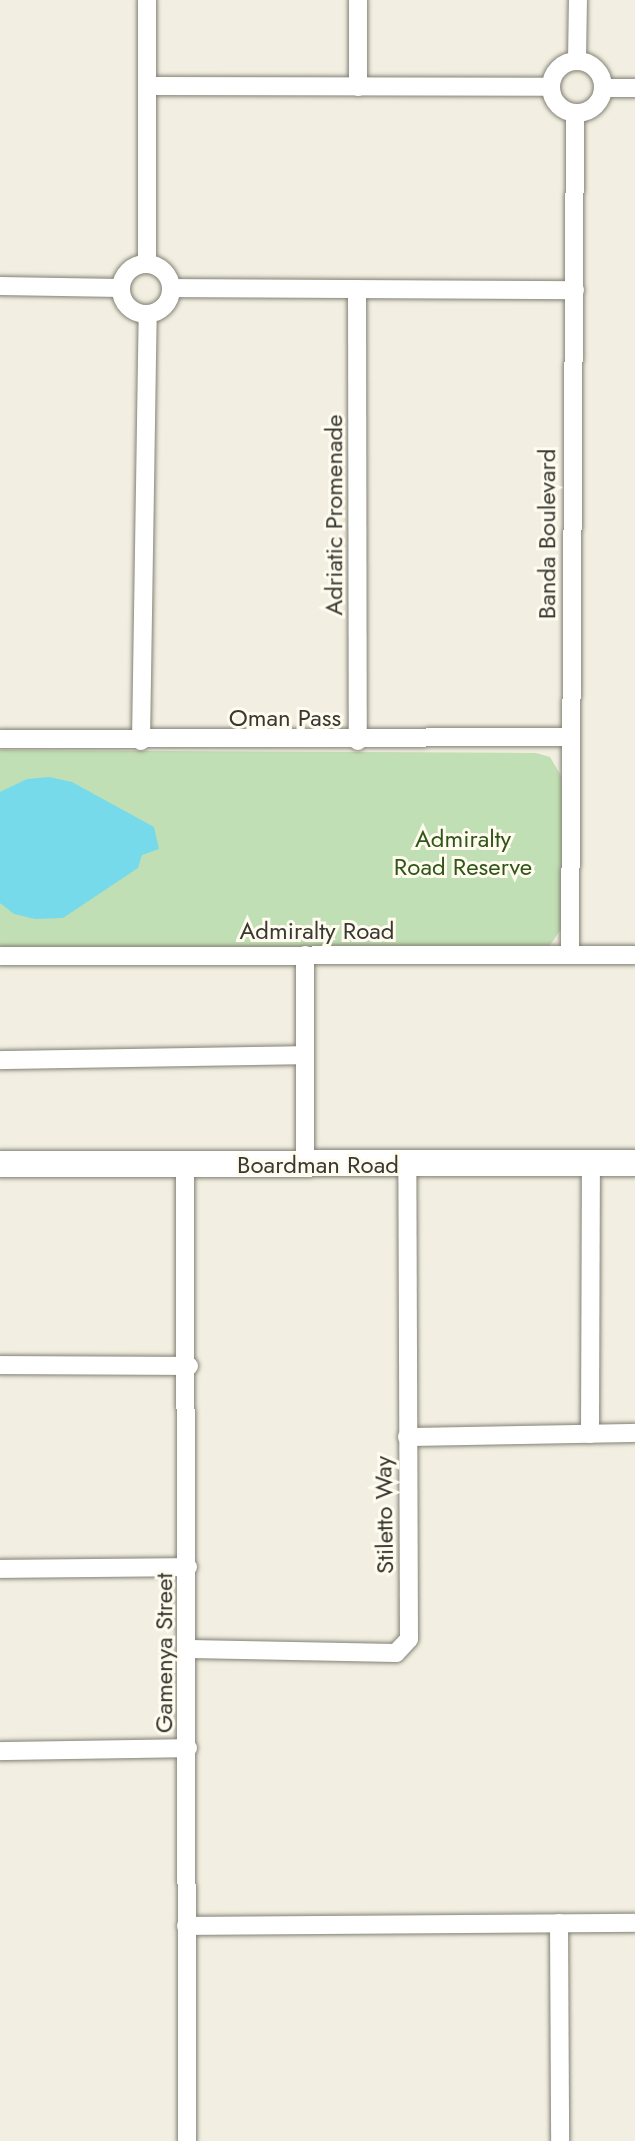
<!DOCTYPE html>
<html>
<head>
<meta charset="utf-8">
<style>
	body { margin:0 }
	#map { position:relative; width:635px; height:2141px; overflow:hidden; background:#f2efe2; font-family:Jost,sans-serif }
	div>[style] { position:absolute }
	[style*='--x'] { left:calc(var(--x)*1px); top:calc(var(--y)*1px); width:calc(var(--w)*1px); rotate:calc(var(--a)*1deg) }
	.green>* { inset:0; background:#c1dfb4 }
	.water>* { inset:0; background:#76daea }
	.roads { filter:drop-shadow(0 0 2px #838175) drop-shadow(0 0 2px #838175) }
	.street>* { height:18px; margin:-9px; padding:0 9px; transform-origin:9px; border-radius:9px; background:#fff }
	.street>.ring { margin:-9px; padding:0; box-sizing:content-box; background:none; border:18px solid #fff; border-radius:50% }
	.secondary>* { height:26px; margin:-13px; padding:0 13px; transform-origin:13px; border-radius:13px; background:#fff }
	span { translate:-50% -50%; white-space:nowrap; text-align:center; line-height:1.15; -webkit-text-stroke:6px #fffcef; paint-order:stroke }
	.street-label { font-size:24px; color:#393833 }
	.park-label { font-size:24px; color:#2f5618 }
</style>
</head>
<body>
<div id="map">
	<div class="green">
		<div style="clip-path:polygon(0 750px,536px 753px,550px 757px,563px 779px,562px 928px,548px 948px,0 948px)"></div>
	</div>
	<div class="water">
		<div style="clip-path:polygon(49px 777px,72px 782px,154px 827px,159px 849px,142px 855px,138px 868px,63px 918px,35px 919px,14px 914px,0 903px,0 792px,27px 779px)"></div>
	</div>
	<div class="roads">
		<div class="street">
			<div style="--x:147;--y:0;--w:264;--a:90"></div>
			<div style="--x:358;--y:0;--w:87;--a:90"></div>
			<div class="ring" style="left:551px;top:61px;width:34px;height:34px"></div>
			<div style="--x:577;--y:61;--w:61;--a:-89.1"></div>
			<div style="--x:147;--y:86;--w:404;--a:0.1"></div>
			<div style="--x:604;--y:88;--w:31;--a:0"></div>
			<div class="ring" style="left:121px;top:264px;width:32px;height:32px"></div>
			<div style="--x:0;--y:286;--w:121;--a:0.9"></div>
			<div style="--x:171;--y:288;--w:404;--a:0.3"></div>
			<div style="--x:357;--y:289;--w:452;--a:89.9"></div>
			<div style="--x:0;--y:739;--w:571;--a:-0.2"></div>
			<div style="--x:141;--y:741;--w:427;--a:-89.1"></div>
			<div style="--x:305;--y:955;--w:208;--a:90"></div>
			<div style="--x:570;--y:955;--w:841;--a:-89.66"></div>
			<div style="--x:0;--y:956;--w:635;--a:-0.09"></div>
			<div style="--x:0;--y:1060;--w:305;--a:-0.9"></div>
			<div style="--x:185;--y:1165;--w:976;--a:89.88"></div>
			<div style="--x:0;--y:1365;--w:189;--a:0.3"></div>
			<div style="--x:590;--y:1434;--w:269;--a:-89.8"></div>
			<div style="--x:407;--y:1437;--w:228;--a:-1"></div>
			<div style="--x:0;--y:1569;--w:188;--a:-0.6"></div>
			<div style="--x:190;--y:1649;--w:206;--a:1.1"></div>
			<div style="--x:396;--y:1653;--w:19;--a:-47"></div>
			<div style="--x:409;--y:1639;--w:473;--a:-90.2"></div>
			<div style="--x:0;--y:1751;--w:188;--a:-0.9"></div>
			<div style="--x:559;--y:1923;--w:218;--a:89.7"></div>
			<div style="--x:186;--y:1926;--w:449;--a:-0.4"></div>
		</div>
		<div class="secondary">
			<div style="--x:0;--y:1164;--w:635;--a:-0.09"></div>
		</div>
	</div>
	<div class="street-label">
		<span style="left:334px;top:515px;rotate:-90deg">Adriatic Promenade</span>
		<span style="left:547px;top:534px;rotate:-90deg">Banda Boulevard</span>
		<span style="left:285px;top:718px">Oman Pass</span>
		<span style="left:317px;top:931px">Admiralty Road</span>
		<span style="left:318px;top:1165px">Boardman Road</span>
		<span style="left:384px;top:1515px;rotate:-91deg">Stiletto Way</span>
		<span style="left:164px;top:1653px;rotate:-90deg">Gamenya Street</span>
	</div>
	<div class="park-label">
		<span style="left:463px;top:853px">Admiralty<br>Road Reserve</span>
	</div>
</div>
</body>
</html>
